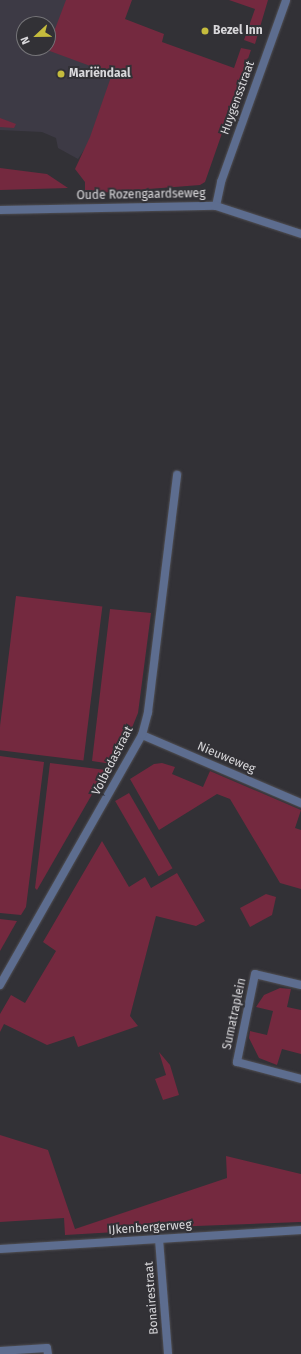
<!DOCTYPE html>
<html>
<head>
<meta charset="utf-8">
<style>
	body { margin:0 }
	#map { position:relative; width:301px; height:1354px; overflow:hidden; background:#323136; font-family:"Fira Sans",sans-serif }
	div>[style] { position:absolute }
	[style*='--x'] { left:calc(var(--x)*1px); top:calc(var(--y)*1px); width:calc(var(--w)*1px); rotate:calc(var(--a)*1deg) }
	.built>* { inset:0; background:#3d3a45 }
	.green>* { inset:0; background:#74293f; transform-origin:0 0 }
	.roads { filter:drop-shadow(0 0 1px #504f54) drop-shadow(0 0 1px #504f54) }
	.service>* { height:8px; margin:-4px; padding:0 4px; transform-origin:4px; border-radius:4px; background:#5d6d8f }
	.minor>* { height:8px; margin:-4px; padding:0 4px; transform-origin:4px; border-radius:4px; background:#5d6d8f }
	.dots>* { width:11px; height:11px; translate:-50% -50%; box-sizing:border-box; border:2px solid #323136; border-radius:50% }
	span { translate:-50% -50%; white-space:nowrap; text-align:center; line-height:1.15; -webkit-text-stroke:4px #323136; paint-order:stroke }
	.poi-label { font-size:12px; color:#d9d8db; font-weight:700 }
	.left { translate:0 -50%; text-align:left }
	.street-label { font-size:12px; color:#d9d8db }
	.north { position:absolute; left:16px; top:16px; width:40px; height:40px; box-sizing:border-box; background:#323136; border:1px solid #757478; border-radius:50%; rotate:248deg; font-size:11px; font-weight:700; line-height:16px; text-align:center; color:#d9d8db }
	.north::after { content:''; display:block; margin:auto; width:14px; height:18px; background:#c5bc3d; clip-path:polygon(50% 0,100% 100%,50% 72%,0 100%) }
</style>
</head>
<body>
<div id="map">
	<div class="built">
		<div style="clip-path:polygon(evenodd,0 0,90px 0,128px 84px,78px 159px,58px 148px,56px 138px,42px 132px,0 130px,0 0,24px 24px,48px 24px,48px 48px,24px 48px,24px 24px)"></div>
	</div>
	<div class="green">
		<div style="clip-path:polygon(66px 0,132px 0,125px 19px,164px 34px,162px 42px,234px 68px,241px 48px,251px 50px,205px 182px,200px 185px,85px 194px,85px 182px,75px 169px,90px 137px,112px 74px,47px 50px)"></div>
		<div style="clip-path:polygon(229px 0,268px 0,255px 44px,244px 40px,255px 9px)"></div>
		<div style="clip-path:polygon(0 118px,16px 124px,14px 128px,0 127px)"></div>
		<div style="clip-path:polygon(0 168px,47px 174px,68px 188px,0 190px)"></div>
		<div style="left:16px;top:596px;width:87px;height:155px;rotate:7deg"></div>
		<div style="clip-path:polygon(110px 609px,151px 613px,138px 713px,120px 757px,117px 756px,112px 764px,92px 761px)"></div>
		<div style="clip-path:polygon(0 756px,44px 762px,26px 907px,21px 915px,0 913px)"></div>
		<div style="clip-path:polygon(50px 763px,106px 770px,37px 890px,35px 888px)"></div>
		<div style="clip-path:polygon(162px 763px,175px 767px,172px 774px,203px 787px,210px 771px,301px 810px,295px 828px,301px 830px,301px 889px,280px 883px,230px 799px,217px 794px,159px 830px,130px 779px,154px 764px)"></div>
		<div style="left:129px;top:793px;width:87px;height:16px;rotate:60deg"></div>
		<div style="clip-path:polygon(102px 841px,129px 887px,145px 877px,151px 888px,177px 873px,205px 921px,196px 926px,156px 916px,130px 1016px,138px 1026px,78px 1047px,74px 1036px,47px 1045px,4px 1024px,0 1032px,0 1014px,11px 995px,25px 1003px,56px 951px,43px 942px)"></div>
		<div style="clip-path:polygon(266px 894px,276px 897px,272px 915px,250px 927px,240px 908px)"></div>
		<div style="clip-path:polygon(0 919px,17px 921px,0 951px)"></div>
		<div style="clip-path:polygon(280px 988px,291px 989px,287px 1007px,301px 1010px,301px 1054px,282px 1049px,277px 1065px,259px 1058px,249px 1038px,250px 1031px,267px 1035px,273px 1011px,256px 1007px,264px 995px)"></div>
		<div style="clip-path:polygon(159px 1052px,170px 1065px,179px 1095px,163px 1100px,155px 1079px,166px 1075px)"></div>
		<div style="clip-path:polygon(0 1135px,48px 1150px,75px 1229px,227px 1178px,226px 1156px,301px 1174px,301px 1222px,116px 1229px,116px 1232px,65px 1235px,64px 1218px,0 1222px)"></div>
	</div>
	<div class="roads">
		<div class="service">
			<div style="--x:0;--y:1351;--w:47;--a:-3.7"></div>
			<div style="--x:47;--y:1348;--w:6;--a:81"></div>
		</div>
		<div class="minor">
			<div style="--x:216;--y:206;--w:25;--a:-78"></div>
			<div style="--x:221;--y:182;--w:193;--a:-70.3"></div>
			<div style="--x:0;--y:210;--w:216;--a:-1.1"></div>
			<div style="--x:216;--y:206;--w:89;--a:18.2"></div>
			<div style="--x:142;--y:735;--w:173;--a:23.2"></div>
			<div style="--x:0;--y:985;--w:288;--a:-60.4"></div>
			<div style="--x:142;--y:735;--w:24;--a:-75"></div>
			<div style="--x:148;--y:712;--w:239;--a:-83"></div>
			<div style="--x:301;--y:985;--w:47;--a:-166.6"></div>
			<div style="--x:255;--y:974;--w:90;--a:101.6"></div>
			<div style="--x:237;--y:1062;--w:66;--a:14.9"></div>
			<div style="--x:159;--y:1239;--w:115;--a:85.5"></div>
			<div style="--x:0;--y:1249;--w:302;--a:-3.6"></div>
		</div>
	</div>
	<div class="dots">
		<div style="left:205px;top:31px;background:#c5bc3d"></div>
		<div style="left:61px;top:74px;background:#c5bc3d"></div>
	</div>
	<div class="poi-label">
		<span class="left" style="left:213px;top:31px">Bezel Inn</span>
		<span class="left" style="left:69px;top:74px">Mariëndaal</span>
	</div>
	<div class="street-label">
		<span style="left:238px;top:98px;rotate:-70deg">Huygensstraat</span>
		<span style="left:141px;top:195px;rotate:-1deg">Oude Rozengaardseweg</span>
		<span style="left:226px;top:758px;rotate:23deg">Nieuweweg</span>
		<span style="left:113px;top:761px;rotate:-63deg">Volbedastraat</span>
		<span style="left:235px;top:1014px;rotate:-78deg">Sumatraplein</span>
		<span style="left:150px;top:1228px;rotate:-4deg">IJkenbergerweg</span>
		<span style="left:152px;top:1298px;rotate:-94deg">Bonairestraat</span>
	</div>
	<div class="north">N</div>
</div>
</body>
</html>
